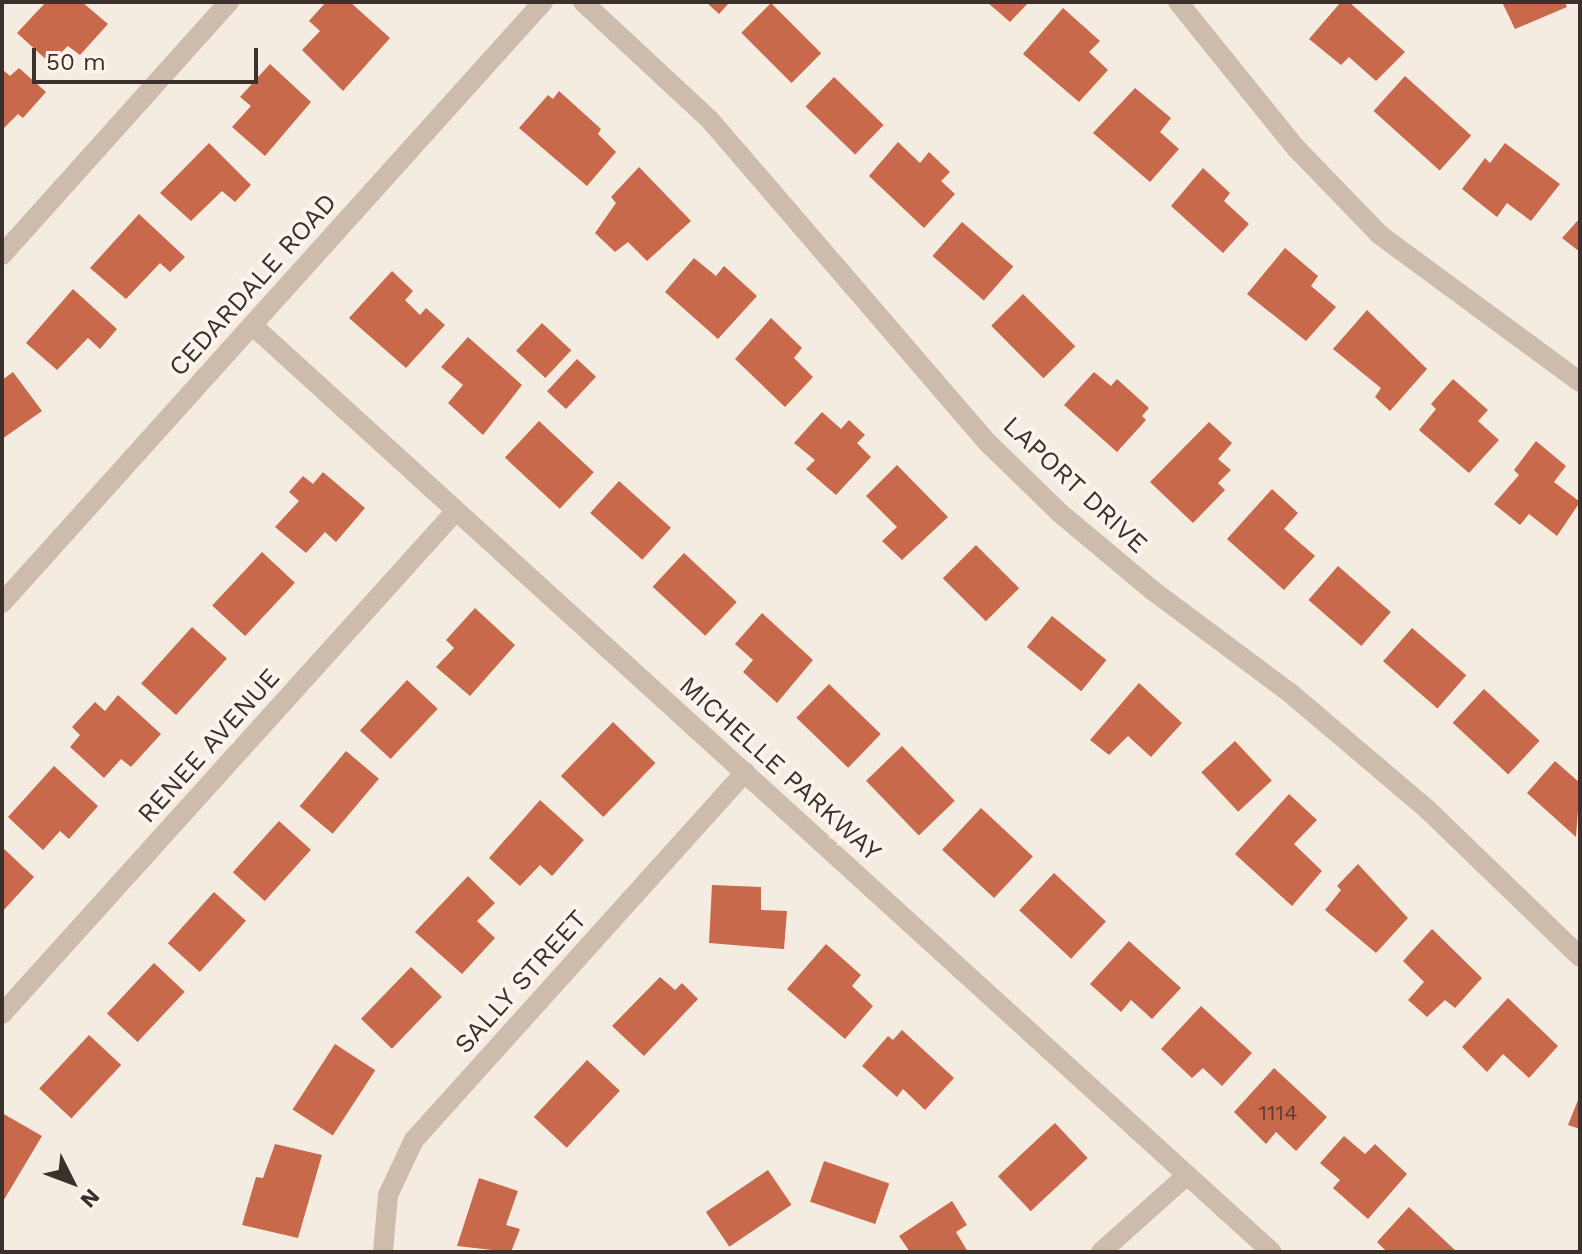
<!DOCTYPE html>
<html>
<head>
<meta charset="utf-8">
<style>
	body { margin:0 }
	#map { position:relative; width:1582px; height:1254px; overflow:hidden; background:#f4ebe1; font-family:"Work Sans",sans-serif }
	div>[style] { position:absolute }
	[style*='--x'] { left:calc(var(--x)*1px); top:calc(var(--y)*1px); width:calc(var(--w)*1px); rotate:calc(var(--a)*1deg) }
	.building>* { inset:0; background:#c8694b; transform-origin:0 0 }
	.minor>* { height:20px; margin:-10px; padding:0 10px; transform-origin:10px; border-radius:10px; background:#cdbbac }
	.tertiary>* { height:20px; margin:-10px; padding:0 10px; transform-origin:10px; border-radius:10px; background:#cdbbac }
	span { translate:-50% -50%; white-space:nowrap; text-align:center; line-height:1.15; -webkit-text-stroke:7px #fbf5ee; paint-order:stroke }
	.number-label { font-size:22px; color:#5e3e33 }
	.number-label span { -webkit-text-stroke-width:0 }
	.street-label { font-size:26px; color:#3b302b }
	.frame { position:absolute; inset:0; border:4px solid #3b302b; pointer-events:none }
	.north { position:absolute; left:32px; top:1142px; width:80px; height:80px; -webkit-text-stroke:6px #fbf5ee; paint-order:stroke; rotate:132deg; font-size:22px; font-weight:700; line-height:32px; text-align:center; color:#3b302b }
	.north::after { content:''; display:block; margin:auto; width:28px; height:36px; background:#3b302b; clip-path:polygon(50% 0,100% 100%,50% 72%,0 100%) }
	.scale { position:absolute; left:32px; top:48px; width:226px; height:36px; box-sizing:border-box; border:4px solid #3b302b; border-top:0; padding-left:10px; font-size:24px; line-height:28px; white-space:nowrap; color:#3b302b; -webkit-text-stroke:6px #fbf5ee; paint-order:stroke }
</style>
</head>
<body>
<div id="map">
	<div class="building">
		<div style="clip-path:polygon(46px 2px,82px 2px,108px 24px,80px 55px,68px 46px,50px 63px,17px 33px)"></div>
		<div style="clip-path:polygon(326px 2px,350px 2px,390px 38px,343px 91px,302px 50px,320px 31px,309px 21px)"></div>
		<div style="clip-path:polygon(706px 2px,730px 2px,719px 14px)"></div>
		<div style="clip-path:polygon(987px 2px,1029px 2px,1010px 22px)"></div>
		<div style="clip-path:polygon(1341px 2px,1349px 2px,1405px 52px,1376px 81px,1349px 57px,1341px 65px,1309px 39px)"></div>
		<div style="clip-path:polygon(1502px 2px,1565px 2px,1567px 7px,1515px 29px)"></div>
		<div style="left:771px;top:3px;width:71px;height:42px;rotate:45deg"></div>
		<div style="clip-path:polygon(1063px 8px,1100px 41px,1089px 52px,1108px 70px,1079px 102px,1023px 54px)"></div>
		<div style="clip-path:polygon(270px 64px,311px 102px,265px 156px,232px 127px,251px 106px,240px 97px)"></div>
		<div style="clip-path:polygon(19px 68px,46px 92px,23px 118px,18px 114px,2px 130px,2px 69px,10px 76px)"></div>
		<div style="left:1405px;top:76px;width:89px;height:47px;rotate:42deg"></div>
		<div style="left:834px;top:77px;width:69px;height:41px;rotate:44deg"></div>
		<div style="clip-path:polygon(1135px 88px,1171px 118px,1160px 132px,1179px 149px,1150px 182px,1093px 133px)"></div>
		<div style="clip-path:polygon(559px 91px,601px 129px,598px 134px,616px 152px,587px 186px,519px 128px,548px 95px,553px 99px)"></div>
		<div style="clip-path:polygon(898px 142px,920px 163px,929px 152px,950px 172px,941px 181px,955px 194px,924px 228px,869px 176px)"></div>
		<div style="clip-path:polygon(209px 143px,251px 185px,235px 202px,222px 191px,191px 221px,160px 193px)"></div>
		<div style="clip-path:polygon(1505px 143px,1560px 184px,1531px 221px,1507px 203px,1497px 217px,1462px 189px,1485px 158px,1490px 163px)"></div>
		<div style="clip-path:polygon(639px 167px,691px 221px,647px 261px,628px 242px,615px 252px,595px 233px,616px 203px,611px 197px)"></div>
		<div style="clip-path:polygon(1203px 168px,1230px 193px,1224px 201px,1249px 224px,1223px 253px,1171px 206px)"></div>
		<div style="clip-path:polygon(139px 214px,185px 257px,170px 272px,160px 263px,126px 299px,90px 268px)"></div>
		<div style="clip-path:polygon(1580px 218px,1580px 252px,1562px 238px)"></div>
		<div style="left:962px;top:222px;width:68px;height:45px;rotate:41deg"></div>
		<div style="clip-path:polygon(1285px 248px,1318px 276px,1311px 286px,1336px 307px,1306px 341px,1247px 294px)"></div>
		<div style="clip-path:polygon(694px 258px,716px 276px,724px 266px,757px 296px,718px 339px,665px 292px)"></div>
		<div style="clip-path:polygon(392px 271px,413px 291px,405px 300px,420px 315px,426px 308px,445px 325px,406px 368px,349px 318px)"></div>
		<div style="clip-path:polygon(73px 289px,117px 329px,100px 349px,88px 338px,57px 370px,26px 343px)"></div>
		<div style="left:1023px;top:294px;width:74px;height:45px;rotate:45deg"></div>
		<div style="clip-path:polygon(1367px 310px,1427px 369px,1390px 411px,1375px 397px,1381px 388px,1333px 349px)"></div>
		<div style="clip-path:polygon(771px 318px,802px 348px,794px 358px,813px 377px,785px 407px,735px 359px)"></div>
		<div style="left:542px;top:323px;width:40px;height:38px;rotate:43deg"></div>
		<div style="clip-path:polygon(468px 337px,522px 385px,483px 435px,448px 403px,463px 385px,441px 367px)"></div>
		<div style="left:577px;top:359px;width:26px;height:44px;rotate:43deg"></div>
		<div style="clip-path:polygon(13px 372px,42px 411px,2px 439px,2px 380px)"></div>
		<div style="clip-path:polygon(1094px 372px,1111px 386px,1117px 379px,1149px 408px,1142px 416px,1146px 420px,1117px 452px,1064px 405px)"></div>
		<div style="clip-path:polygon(1453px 379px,1488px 410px,1478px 421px,1499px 440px,1469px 473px,1419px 430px,1436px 409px,1431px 404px)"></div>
		<div style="clip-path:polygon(822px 412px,841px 429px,849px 420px,865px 435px,857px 443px,871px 457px,836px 495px,806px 469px,815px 460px,794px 443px)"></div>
		<div style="left:539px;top:421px;width:75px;height:50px;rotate:43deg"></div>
		<div style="clip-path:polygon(1209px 422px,1232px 443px,1218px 459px,1231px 470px,1218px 483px,1225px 490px,1193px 523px,1150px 482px)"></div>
		<div style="clip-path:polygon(1536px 441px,1566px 466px,1554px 482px,1580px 502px,1557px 536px,1529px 514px,1520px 525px,1494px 504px,1519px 475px,1514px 470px)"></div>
		<div style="clip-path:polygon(897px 465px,948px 517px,902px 560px,882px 541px,897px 527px,866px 496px)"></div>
		<div style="clip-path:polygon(323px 472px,365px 508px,336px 542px,325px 532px,306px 553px,275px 527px,299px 501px,289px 492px,303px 476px,313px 484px)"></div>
		<div style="left:619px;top:481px;width:70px;height:43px;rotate:42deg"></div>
		<div style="clip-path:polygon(1272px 489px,1298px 513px,1284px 529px,1315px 556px,1284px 590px,1227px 539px)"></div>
		<div style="left:976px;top:545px;width:61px;height:47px;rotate:45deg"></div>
		<div style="left:262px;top:552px;width:45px;height:73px;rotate:43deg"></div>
		<div style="left:684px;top:553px;width:72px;height:46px;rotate:43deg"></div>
		<div style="left:1338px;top:566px;width:70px;height:45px;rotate:41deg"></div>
		<div style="clip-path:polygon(475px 608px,515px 645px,470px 696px,436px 667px,454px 648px,446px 640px)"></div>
		<div style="clip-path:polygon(762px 613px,813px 660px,777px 703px,743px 672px,753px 660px,735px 644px)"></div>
		<div style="left:1052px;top:616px;width:70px;height:40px;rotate:39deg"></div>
		<div style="left:192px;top:627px;width:47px;height:76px;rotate:42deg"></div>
		<div style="left:1412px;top:628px;width:72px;height:44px;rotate:41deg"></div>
		<div style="left:407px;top:680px;width:42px;height:69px;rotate:43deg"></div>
		<div style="clip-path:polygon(1139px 683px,1182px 723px,1151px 757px,1128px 736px,1109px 755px,1090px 740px)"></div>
		<div style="left:829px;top:684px;width:72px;height:47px;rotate:44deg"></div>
		<div style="left:1484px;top:689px;width:76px;height:46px;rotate:43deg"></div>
		<div style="clip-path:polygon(118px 695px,161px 734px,131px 767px,121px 759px,104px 778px,70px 747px,80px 735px,72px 727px,95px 702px,105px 711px)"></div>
		<div style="left:613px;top:722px;width:59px;height:75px;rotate:44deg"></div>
		<div style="left:1235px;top:741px;width:54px;height:46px;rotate:47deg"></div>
		<div style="left:902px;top:746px;width:76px;height:50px;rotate:46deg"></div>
		<div style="left:346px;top:751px;width:43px;height:72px;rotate:40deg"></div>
		<div style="clip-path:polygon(1555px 761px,1580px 783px,1576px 837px,1527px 793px)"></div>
		<div style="clip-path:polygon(54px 766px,98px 806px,69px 839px,60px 831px,43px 850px,8px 817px)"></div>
		<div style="clip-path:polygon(1289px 794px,1317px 820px,1294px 844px,1322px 871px,1292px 906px,1235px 854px)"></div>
		<div style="clip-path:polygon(540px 800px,584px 840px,552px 876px,540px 865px,520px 886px,489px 858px)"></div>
		<div style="left:981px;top:808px;width:71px;height:57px;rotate:43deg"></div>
		<div style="left:279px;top:821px;width:43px;height:69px;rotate:42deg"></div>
		<div style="clip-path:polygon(2px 847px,34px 877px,2px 912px)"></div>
		<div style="clip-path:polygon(1358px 864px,1408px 918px,1376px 953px,1325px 910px,1341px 890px,1337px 886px)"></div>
		<div style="left:1054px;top:873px;width:71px;height:51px;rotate:43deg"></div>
		<div style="clip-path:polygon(468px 876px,495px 903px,477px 921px,495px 938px,462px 974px,415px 932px)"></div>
		<div style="clip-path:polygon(712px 885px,761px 887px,761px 910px,787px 911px,784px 949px,709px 943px)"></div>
		<div style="left:214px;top:892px;width:43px;height:69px;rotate:42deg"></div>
		<div style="clip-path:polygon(1432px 929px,1482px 978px,1455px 1008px,1445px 1000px,1427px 1017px,1408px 1000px,1424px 982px,1403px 961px)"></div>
		<div style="clip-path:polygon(1129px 941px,1181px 988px,1152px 1019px,1131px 1000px,1121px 1012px,1090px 984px)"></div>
		<div style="clip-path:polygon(826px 944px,861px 975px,852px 986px,873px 1006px,845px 1039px,787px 989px)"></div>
		<div style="left:154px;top:963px;width:42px;height:69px;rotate:43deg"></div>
		<div style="left:411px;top:967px;width:43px;height:72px;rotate:44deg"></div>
		<div style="clip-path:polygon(660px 977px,675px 990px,682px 983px,698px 999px,644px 1056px,612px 1026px)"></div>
		<div style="clip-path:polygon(1508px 998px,1558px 1046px,1529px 1078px,1503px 1054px,1487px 1072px,1462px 1047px)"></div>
		<div style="clip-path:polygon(1201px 1006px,1252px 1053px,1222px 1086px,1203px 1068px,1192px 1078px,1161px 1049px)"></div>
		<div style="clip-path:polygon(902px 1030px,954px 1078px,925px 1110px,903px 1089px,897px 1097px,862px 1066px,888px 1036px,893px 1040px)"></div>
		<div style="left:89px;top:1035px;width:44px;height:73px;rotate:43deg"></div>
		<div style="left:335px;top:1044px;width:48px;height:78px;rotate:33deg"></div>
		<div style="left:587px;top:1060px;width:45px;height:78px;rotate:43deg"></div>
		<div style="clip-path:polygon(1274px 1068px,1327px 1117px,1296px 1151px,1276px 1132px,1266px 1144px,1234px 1112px)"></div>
		<div style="clip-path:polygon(1580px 1095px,1580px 1129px,1568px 1125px)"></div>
		<div style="clip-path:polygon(2px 1113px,42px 1136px,2px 1203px)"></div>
		<div style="left:1055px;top:1123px;width:48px;height:78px;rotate:47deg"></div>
		<div style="clip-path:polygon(1344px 1136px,1365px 1154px,1375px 1144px,1407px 1174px,1368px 1219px,1333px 1188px,1340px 1180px,1320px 1163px)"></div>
		<div style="clip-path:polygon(275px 1144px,322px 1155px,298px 1238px,242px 1225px,256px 1177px,263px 1178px)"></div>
		<div style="left:824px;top:1161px;width:69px;height:43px;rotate:19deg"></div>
		<div style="left:768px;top:1170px;width:42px;height:75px;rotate:56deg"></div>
		<div style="clip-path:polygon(479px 1178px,518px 1191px,506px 1225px,520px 1229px,511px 1252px,457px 1246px)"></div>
		<div style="clip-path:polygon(952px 1201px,967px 1225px,956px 1232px,968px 1252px,910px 1252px,899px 1236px)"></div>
		<div style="clip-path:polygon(1409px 1207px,1457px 1252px,1387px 1252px,1377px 1242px)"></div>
	</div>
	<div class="minor">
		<div style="--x:583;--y:2;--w:173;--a:42.9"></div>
		<div style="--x:710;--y:120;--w:428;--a:49.3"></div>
		<div style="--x:989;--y:444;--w:99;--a:44.2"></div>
		<div style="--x:1060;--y:513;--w:120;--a:39.9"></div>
		<div style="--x:1152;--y:590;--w:171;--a:36.7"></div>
		<div style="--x:1289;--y:692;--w:181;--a:40.3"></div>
		<div style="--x:1427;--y:809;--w:213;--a:44"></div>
		<div style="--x:1178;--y:2;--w:188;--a:51.1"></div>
		<div style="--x:1296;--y:148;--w:121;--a:46"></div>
		<div style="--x:1380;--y:235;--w:248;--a:36.3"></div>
		<div style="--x:2;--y:255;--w:340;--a:-48.1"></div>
		<div style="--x:252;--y:325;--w:1378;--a:42.27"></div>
		<div style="--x:2;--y:1014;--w:675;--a:-47.94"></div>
		<div style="--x:383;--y:1252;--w:57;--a:-85"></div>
		<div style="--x:388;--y:1195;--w:61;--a:-64.7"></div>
		<div style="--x:414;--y:1140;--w:495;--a:-48"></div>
		<div style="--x:1101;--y:1252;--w:115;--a:-41.8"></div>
	</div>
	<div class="tertiary">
		<div style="--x:2;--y:603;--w:809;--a:-48.01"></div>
	</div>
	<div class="number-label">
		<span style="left:1278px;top:1113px">1114</span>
	</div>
	<div class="street-label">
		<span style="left:253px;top:285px;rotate:-48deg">CEDARDALE ROAD</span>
		<span style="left:1075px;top:485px;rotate:43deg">LAPORT DRIVE</span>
		<span style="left:209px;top:746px;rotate:-48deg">RENEE AVENUE</span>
		<span style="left:780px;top:769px;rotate:42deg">MICHELLE PARKWAY</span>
		<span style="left:521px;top:982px;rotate:-48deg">SALLY STREET</span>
	</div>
	<div class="frame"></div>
	<div class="north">N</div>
	<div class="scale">50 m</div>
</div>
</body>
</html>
